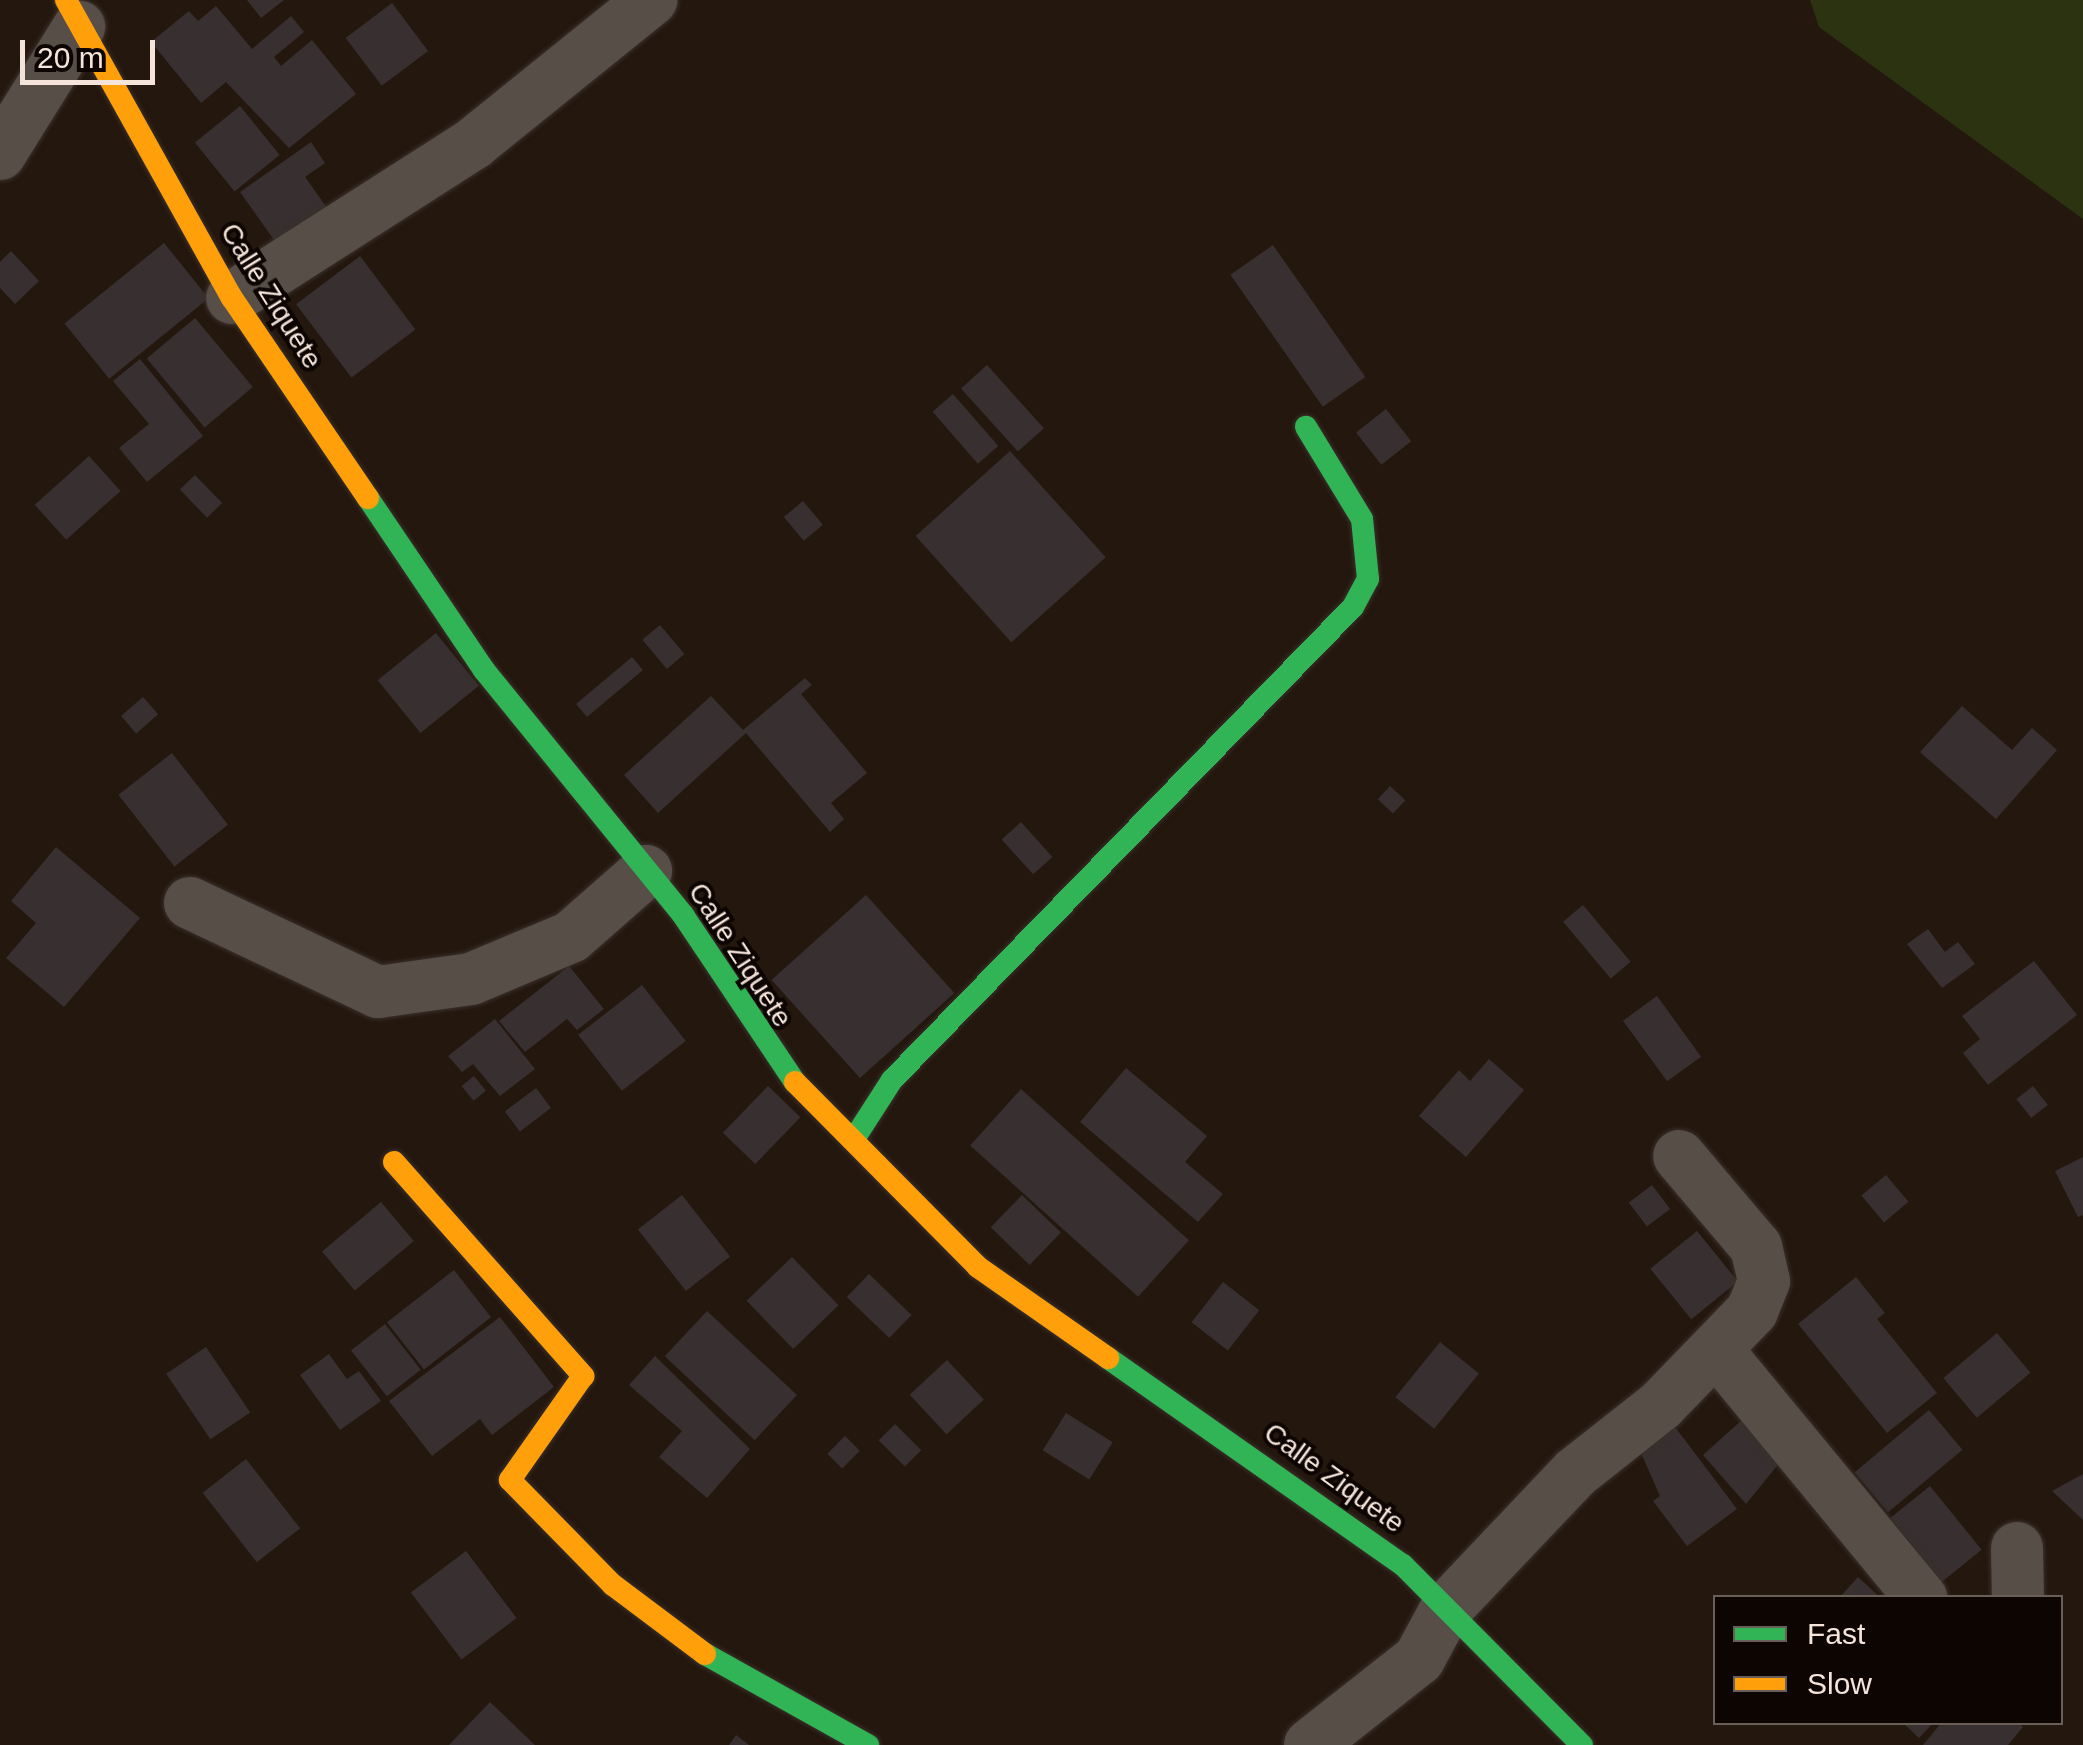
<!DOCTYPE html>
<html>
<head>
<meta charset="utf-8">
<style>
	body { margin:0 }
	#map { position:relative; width:2083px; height:1745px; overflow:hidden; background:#24170e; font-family:Arial,sans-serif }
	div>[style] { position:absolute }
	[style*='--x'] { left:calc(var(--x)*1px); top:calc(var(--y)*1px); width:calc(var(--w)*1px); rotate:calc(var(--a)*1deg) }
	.green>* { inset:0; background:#2b3311 }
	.building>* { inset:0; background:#383030; transform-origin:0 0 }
	.roads { filter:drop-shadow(0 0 2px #3a302b) drop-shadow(0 0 2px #3a302b) }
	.street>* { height:52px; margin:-26px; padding:0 26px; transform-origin:26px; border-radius:26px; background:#584e48 }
	.fast>* { height:22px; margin:-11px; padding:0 11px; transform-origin:11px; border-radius:11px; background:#30b455 }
	.slow>* { height:22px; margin:-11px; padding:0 11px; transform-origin:11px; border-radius:11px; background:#ff9f0a }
	span { translate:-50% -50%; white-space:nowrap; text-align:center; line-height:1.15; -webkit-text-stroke:8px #0d0501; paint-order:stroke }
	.street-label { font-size:28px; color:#f4e4da }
	.legend { position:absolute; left:1713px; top:1595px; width:350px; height:130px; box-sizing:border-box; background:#0d0501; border:2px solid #695e58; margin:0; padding:12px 18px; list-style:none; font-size:30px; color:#f4e4da }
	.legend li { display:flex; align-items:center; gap:20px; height:50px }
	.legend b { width:50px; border:2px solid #695e58 }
	.scale { position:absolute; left:20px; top:40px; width:135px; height:45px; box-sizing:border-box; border:5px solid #f4e4da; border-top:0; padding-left:12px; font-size:30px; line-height:35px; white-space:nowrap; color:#f4e4da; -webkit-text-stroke:8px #0d0501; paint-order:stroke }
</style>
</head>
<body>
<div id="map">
	<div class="green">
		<div style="clip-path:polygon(1810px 0,2083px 0,2083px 219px,1819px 27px)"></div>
	</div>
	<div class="building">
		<div style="clip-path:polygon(247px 0,284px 0,261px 18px)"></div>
		<div style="left:392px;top:3px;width:60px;height:58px;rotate:53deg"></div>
		<div style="clip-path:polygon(216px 6px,252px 49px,291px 16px,304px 32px,274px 57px,281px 66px,312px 40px,356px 94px,289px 148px,226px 82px,201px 103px,151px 42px,189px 11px,198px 21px)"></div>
		<div style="left:240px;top:106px;width:63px;height:58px;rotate:51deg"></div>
		<div style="clip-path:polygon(311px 142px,325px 163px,305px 177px,335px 219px,284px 254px,240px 192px)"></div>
		<div style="left:164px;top:243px;width:71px;height:128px;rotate:51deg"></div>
		<div style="left:1273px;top:245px;width:161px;height:52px;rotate:55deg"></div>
		<div style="clip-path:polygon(11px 251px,39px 281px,15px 304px,0 288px,0 262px)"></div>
		<div style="left:360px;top:256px;width:92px;height:80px;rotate:53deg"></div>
		<div style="left:195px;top:318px;width:90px;height:63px;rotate:50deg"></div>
		<div style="clip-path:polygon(140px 359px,203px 436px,147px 482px,119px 448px,149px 424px,113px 381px)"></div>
		<div style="left:987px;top:365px;width:85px;height:35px;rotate:48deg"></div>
		<div style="left:953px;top:394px;width:69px;height:27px;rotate:49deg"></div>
		<div style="left:1386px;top:409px;width:41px;height:38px;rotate:52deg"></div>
		<div style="left:1010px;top:451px;width:143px;height:127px;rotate:48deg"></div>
		<div style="left:89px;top:456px;width:47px;height:73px;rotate:48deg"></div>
		<div style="left:195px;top:475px;width:39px;height:21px;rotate:46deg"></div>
		<div style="left:803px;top:501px;width:31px;height:25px;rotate:50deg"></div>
		<div style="left:660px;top:625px;width:38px;height:23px;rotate:50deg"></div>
		<div style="left:436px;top:633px;width:68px;height:75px;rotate:51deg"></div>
		<div style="left:632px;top:657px;width:17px;height:73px;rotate:50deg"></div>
		<div style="clip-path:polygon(805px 678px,812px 685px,801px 694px,867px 773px,831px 803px,844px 819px,830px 832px,746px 733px,658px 813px,624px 775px,711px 696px,743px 730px)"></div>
		<div style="left:143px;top:697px;width:23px;height:29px;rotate:49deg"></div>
		<div style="clip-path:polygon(1962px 706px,2012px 750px,2032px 728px,2057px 750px,1996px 819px,1920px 752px)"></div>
		<div style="left:172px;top:753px;width:91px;height:68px;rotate:52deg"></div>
		<div style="left:1390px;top:786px;width:21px;height:18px;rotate:43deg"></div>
		<div style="left:1021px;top:822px;width:47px;height:26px;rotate:48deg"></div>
		<div style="clip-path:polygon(56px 847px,140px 918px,64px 1007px,6px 958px,36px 923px,11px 901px)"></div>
		<div style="left:866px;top:895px;width:132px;height:127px;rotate:48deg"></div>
		<div style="left:1583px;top:905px;width:74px;height:26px;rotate:50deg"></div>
		<div style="clip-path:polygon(1928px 929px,1945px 952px,1958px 942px,1975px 964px,1942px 988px,1907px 944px)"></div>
		<div style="clip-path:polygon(2034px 961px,2077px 1015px,1988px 1085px,1963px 1053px,1980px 1039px,1962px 1016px)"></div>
		<div style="clip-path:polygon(569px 966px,604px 1009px,577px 1030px,567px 1019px,525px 1052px,499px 1021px)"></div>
		<div style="left:642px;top:985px;width:71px;height:81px;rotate:52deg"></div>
		<div style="left:1657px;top:996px;width:75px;height:42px;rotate:54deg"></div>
		<div style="clip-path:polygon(495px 1019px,535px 1069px,500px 1096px,473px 1064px,462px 1072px,448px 1056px)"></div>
		<div style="clip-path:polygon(1489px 1059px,1524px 1090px,1466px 1157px,1419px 1116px,1459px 1070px,1470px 1081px)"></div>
		<div style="clip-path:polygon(1126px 1068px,1207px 1136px,1185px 1162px,1223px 1194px,1198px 1222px,1080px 1122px)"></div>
		<div style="left:474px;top:1076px;width:19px;height:16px;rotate:51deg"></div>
		<div style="left:768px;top:1086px;width:45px;height:65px;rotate:44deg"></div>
		<div style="left:2033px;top:1086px;width:24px;height:21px;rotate:52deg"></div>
		<div style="left:536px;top:1088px;width:25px;height:39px;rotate:53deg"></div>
		<div style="left:1021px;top:1089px;width:226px;height:76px;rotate:42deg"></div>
		<div style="clip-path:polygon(2083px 1157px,2083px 1215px,2078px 1217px,2055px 1171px)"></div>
		<div style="left:1886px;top:1175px;width:35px;height:32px;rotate:50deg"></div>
		<div style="left:1652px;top:1185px;width:30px;height:29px;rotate:53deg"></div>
		<div style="left:682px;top:1195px;width:78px;height:56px;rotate:52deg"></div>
		<div style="left:1022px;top:1195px;width:54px;height:45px;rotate:44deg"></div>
		<div style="left:381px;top:1202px;width:51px;height:77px;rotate:50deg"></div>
		<div style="left:1697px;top:1231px;width:65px;height:60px;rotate:51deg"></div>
		<div style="left:792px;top:1257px;width:67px;height:63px;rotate:46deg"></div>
		<div style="left:454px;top:1270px;width:60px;height:85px;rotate:52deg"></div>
		<div style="left:869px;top:1274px;width:59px;height:32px;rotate:44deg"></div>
		<div style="clip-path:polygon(1856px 1277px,1885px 1313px,1877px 1319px,1937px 1393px,1887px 1433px,1798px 1324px)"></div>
		<div style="left:1223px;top:1282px;width:46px;height:51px;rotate:38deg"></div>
		<div style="left:707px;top:1311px;width:123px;height:62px;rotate:43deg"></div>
		<div style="clip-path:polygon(500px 1317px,554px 1387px,492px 1435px,480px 1419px,432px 1456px,389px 1401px)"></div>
		<div style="left:385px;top:1324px;width:58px;height:43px;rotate:52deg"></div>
		<div style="left:1997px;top:1333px;width:52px;height:70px;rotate:50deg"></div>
		<div style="left:1440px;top:1342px;width:50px;height:71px;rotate:39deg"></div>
		<div style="left:206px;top:1347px;width:79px;height:48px;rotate:56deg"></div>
		<div style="clip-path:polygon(329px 1354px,347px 1379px,359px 1371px,381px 1401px,340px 1430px,300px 1375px)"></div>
		<div style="clip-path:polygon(655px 1356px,750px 1449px,707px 1498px,659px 1457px,682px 1431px,629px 1385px)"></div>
		<div style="left:947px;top:1360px;width:54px;height:51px;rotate:47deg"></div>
		<div style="left:1929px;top:1410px;width:52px;height:97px;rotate:50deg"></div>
		<div style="left:1066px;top:1413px;width:55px;height:44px;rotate:32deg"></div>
		<div style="clip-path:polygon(1743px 1419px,1781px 1461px,1746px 1504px,1703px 1455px)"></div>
		<div style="left:895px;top:1424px;width:37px;height:23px;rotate:45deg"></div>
		<div style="clip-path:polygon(1675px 1427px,1737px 1509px,1687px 1546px,1653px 1501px,1660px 1496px,1641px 1453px)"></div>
		<div style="left:845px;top:1436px;width:21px;height:25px;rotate:45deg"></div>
		<div style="left:246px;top:1459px;width:88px;height:55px;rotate:52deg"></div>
		<div style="clip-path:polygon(2083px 1474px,2083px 1520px,2052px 1491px)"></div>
		<div style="left:1930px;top:1486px;width:82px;height:51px;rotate:51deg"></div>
		<div style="left:466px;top:1551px;width:84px;height:69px;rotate:53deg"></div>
		<div style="clip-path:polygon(1858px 1577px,1881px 1598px,1839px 1598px)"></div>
		<div style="clip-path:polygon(490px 1702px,535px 1745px,449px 1745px)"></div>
		<div style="clip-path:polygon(1902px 1722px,1934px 1722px,1919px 1738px)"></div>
		<div style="clip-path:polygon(1942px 1722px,2018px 1722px,2023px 1727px,2008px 1745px,1923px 1745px)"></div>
		<div style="clip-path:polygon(736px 1735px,749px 1745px,729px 1745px)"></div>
	</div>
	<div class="roads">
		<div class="street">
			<div style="--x:0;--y:154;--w:150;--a:-58.1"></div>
			<div style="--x:232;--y:298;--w:287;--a:-32.6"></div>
			<div style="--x:474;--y:143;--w:228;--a:-38.9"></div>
			<div style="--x:190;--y:903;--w:208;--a:25.3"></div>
			<div style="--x:378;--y:992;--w:94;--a:-8"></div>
			<div style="--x:471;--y:979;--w:108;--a:-22.8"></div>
			<div style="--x:571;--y:937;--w:100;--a:-41.3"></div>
			<div style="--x:1716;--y:1349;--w:323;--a:50.5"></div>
			<div style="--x:2017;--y:1548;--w:50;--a:88.9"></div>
			<div style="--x:1310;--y:1745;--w:139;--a:-38.3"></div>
			<div style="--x:1419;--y:1659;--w:57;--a:-61.6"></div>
			<div style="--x:1446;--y:1609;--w:187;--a:-46.5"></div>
			<div style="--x:1575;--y:1473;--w:110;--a:-38.3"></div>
			<div style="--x:1661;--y:1405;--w:131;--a:-45.9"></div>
			<div style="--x:1752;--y:1311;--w:32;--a:-68"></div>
			<div style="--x:1764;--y:1281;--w:35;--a:-103"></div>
			<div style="--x:1756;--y:1247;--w:119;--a:-130.2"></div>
		</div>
		<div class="fast">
			<div style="--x:368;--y:498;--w:207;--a:56"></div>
			<div style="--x:484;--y:670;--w:316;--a:50.9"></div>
			<div style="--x:683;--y:915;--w:201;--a:56.2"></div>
			<div style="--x:854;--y:1139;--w:70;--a:-57.2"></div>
			<div style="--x:892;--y:1080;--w:660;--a:-45.74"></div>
			<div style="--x:1353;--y:607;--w:32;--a:-62"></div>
			<div style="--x:1368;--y:579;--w:60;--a:-95.7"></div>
			<div style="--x:1362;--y:519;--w:108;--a:-121.3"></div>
			<div style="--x:1108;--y:1358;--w:360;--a:35.1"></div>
			<div style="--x:1403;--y:1565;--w:254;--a:45.2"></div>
			<div style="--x:705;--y:1654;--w:187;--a:29.2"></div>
		</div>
		<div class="slow">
			<div style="--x:66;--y:0;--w:341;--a:60.9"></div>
			<div style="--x:232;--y:298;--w:242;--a:55.8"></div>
			<div style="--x:795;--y:1082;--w:260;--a:45.3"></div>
			<div style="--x:978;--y:1267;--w:159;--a:35"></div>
			<div style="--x:394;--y:1162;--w:286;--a:48.5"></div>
			<div style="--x:583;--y:1376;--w:127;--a:125.1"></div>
			<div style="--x:510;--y:1480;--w:147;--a:45.6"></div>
			<div style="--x:613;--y:1585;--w:115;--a:36.9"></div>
		</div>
	</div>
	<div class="street-label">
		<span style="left:271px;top:296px;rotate:58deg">Calle Ziquete</span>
		<span style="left:740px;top:955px;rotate:57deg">Calle Ziquete</span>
		<span style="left:1334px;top:1478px;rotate:36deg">Calle Ziquete</span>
	</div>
	<ul class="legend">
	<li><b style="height:12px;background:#30b455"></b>Fast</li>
	<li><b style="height:12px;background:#ff9f0a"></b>Slow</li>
	</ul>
	<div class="scale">20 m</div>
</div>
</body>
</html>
